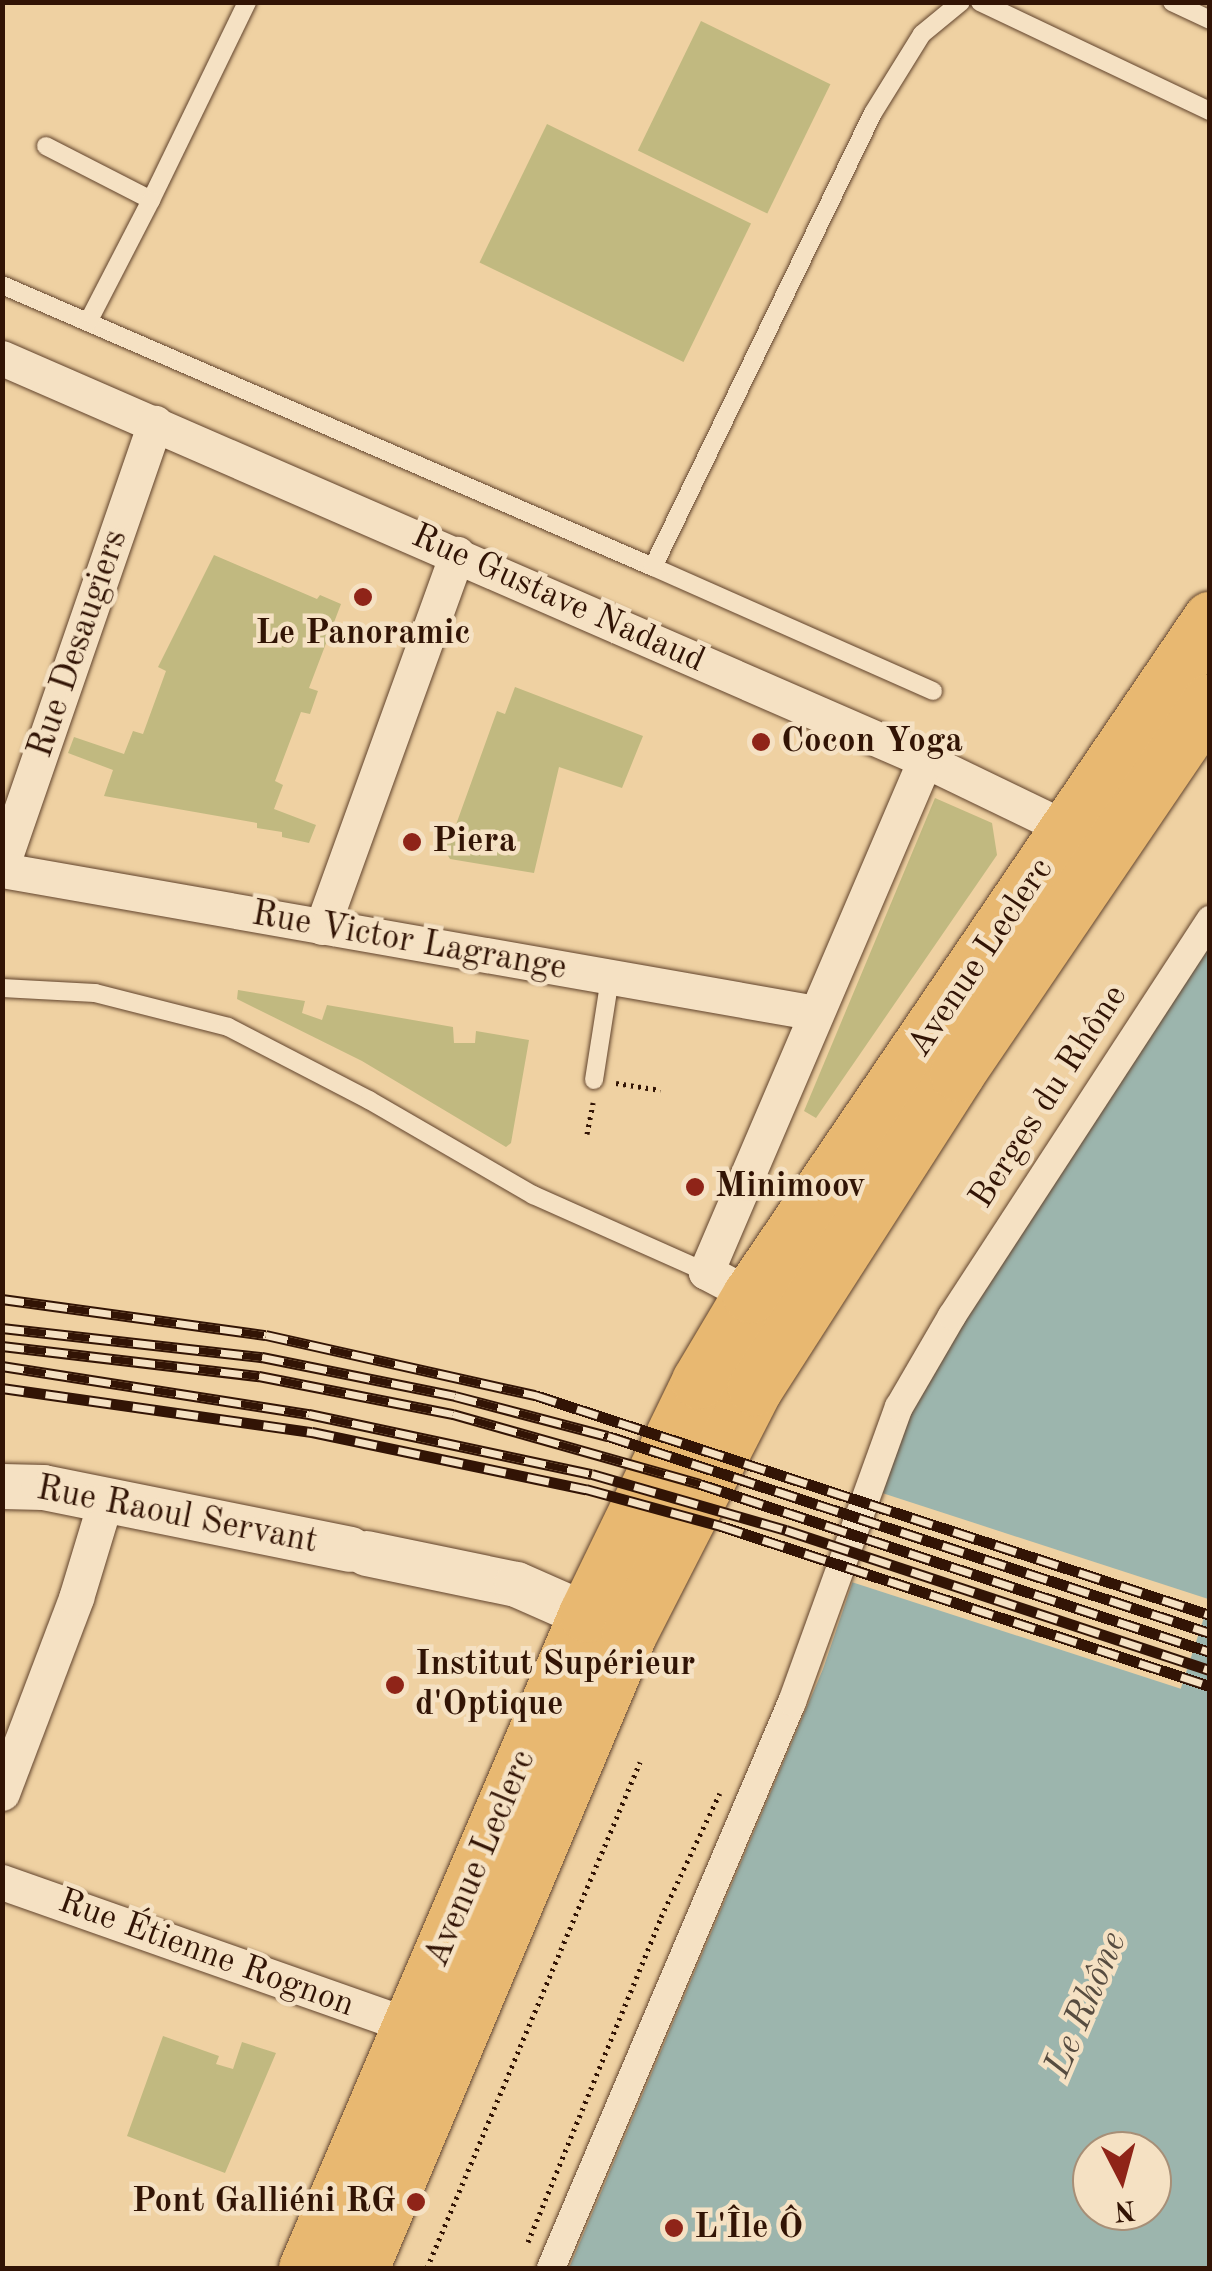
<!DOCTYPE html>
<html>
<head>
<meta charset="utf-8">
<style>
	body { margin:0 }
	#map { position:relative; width:1212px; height:2271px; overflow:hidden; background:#efd1a2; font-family:"Old Standard TT",serif }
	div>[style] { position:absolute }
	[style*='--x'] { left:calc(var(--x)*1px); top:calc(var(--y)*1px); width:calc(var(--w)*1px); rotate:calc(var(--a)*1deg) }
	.green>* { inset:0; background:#c1b980; transform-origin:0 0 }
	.water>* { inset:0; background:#9cb5ad }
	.pier>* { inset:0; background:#efd1a2; transform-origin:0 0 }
	.path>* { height:5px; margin-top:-2.5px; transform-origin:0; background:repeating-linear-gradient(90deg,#321405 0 2.5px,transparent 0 7.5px) }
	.roads { filter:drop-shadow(0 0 2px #61432c) drop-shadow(0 0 2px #61432c) }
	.service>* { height:18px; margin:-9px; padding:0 9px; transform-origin:9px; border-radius:9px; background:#f5e1c3 }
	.pedestrian>* { height:28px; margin:-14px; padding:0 14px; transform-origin:14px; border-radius:14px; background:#f5e1c3 }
	.minor>* { height:35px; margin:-17.5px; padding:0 17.5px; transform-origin:17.5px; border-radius:17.5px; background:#f5e1c3 }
	.tertiary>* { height:45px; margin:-22.5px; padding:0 22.5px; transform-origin:22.5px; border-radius:22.5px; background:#f5e1c3 }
	.primary>* { height:55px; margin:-27.5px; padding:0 27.5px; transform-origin:27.5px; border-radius:27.5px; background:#e8b871 }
	.rail>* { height:11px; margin-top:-5.5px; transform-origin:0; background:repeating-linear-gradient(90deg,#f5e1c3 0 22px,#321405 0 44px); box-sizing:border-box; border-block:2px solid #321405 }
	.dots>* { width:28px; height:28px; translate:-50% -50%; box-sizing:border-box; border:5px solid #f5e1c3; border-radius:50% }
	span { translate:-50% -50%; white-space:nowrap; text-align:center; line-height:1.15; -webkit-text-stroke:9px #f5e1c3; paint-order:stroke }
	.street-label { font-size:35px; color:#321405 }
	.poi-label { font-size:35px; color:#321405; font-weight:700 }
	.left { translate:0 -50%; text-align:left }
	.right { translate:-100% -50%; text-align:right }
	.water-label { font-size:38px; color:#574c40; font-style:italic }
	.frame { position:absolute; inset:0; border:5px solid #321405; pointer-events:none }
	.north { position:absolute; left:1072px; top:2131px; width:100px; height:100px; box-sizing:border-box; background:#f5e1c3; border:2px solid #a78f77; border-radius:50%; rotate:174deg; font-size:28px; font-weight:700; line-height:40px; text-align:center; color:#321405 }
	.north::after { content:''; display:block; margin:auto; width:35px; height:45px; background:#8f2418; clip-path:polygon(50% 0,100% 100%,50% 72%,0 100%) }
</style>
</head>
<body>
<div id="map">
	<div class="green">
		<div style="left:701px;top:21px;width:144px;height:144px;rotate:26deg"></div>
		<div style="left:547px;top:124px;width:227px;height:154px;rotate:26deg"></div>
		<div style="clip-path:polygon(214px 555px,317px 599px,320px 595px,341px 604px,309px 688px,318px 691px,310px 714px,301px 712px,275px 781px,283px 785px,274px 809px,316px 825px,309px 843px,282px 837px,282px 832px,257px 828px,257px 823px,104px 796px,113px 770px,68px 753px,74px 737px,124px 754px,133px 731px,143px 734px,166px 671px,158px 667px)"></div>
		<div style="clip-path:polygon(515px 687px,643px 736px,622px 788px,559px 767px,534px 873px,450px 859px,442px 846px,453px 833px,497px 711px,505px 714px)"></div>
		<div style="clip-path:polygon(935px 798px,992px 823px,997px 855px,816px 1118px,804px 1111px)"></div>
		<div style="clip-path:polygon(238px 990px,305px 1001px,302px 1013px,322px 1020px,327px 1005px,453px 1027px,454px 1043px,475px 1043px,476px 1031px,529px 1040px,511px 1143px,506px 1147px,362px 1061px,237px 999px)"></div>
		<div style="clip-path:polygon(163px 2036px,219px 2056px,216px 2064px,233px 2069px,242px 2042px,276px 2053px,225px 2173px,127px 2136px)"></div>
	</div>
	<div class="water">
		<div style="clip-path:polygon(evenodd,1209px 942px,1209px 2268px,569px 2268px,823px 1669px,910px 1413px,938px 1356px,1209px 942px,1092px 2151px,1152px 2151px,1152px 2211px,1092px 2211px,1092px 2151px)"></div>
	</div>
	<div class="pier">
		<div style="left:876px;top:1491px;width:351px;height:94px;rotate:18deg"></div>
	</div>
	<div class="path">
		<div style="--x:616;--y:1083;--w:45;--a:9"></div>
		<div style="--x:587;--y:1134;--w:32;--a:-79"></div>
		<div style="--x:528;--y:2242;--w:351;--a:-67.7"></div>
		<div style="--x:661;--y:1917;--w:137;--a:-64.6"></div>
		<div style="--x:427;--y:2268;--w:549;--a:-67.17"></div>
	</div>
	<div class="roads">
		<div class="service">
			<div style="--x:980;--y:2;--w:255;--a:25.4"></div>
			<div style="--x:1172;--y:2;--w:42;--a:25.3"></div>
			<div style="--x:46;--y:146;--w:118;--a:27.2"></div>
			<div style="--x:151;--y:200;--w:220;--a:-64.1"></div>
			<div style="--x:2;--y:285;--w:709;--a:23.42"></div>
			<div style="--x:88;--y:322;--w:137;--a:-62.7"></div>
			<div style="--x:933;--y:691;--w:306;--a:-156.1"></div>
			<div style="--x:653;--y:567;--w:504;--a:-64.15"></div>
			<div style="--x:873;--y:113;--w:93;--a:-58.2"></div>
			<div style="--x:922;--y:34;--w:50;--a:-39.4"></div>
			<div style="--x:2;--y:988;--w:93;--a:3.1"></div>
			<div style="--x:95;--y:993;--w:137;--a:14.3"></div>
			<div style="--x:228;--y:1027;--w:159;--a:27.4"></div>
			<div style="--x:369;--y:1100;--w:190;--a:30.1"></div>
			<div style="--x:533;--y:1195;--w:189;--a:24"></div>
			<div style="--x:594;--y:1080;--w:103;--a:-81.1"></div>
		</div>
		<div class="pedestrian">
			<div style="--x:551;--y:2268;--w:615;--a:-66.94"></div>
			<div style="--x:792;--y:1702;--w:314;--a:-70.1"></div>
			<div style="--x:899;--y:1407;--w:105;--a:-59.8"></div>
			<div style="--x:952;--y:1316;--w:473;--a:-56.9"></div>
		</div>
		<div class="minor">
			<div style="--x:2;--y:358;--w:1007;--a:23.53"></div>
			<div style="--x:925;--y:760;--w:179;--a:25.8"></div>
			<div style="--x:2;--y:865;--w:468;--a:-70.9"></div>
			<div style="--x:2;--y:870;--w:826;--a:9.96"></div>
			<div style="--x:322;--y:927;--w:397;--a:-70.1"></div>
			<div style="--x:767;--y:1290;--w:18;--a:164"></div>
			<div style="--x:750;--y:1295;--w:50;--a:-152.4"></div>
			<div style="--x:706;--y:1272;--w:557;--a:-66.84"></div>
			<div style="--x:2;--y:1793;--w:209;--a:-69.2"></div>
			<div style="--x:76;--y:1598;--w:103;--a:-73.1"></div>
			<div style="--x:2;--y:1882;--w:433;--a:19.4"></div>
		</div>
		<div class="tertiary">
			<div style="--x:2;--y:1486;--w:41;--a:1.4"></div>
			<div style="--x:43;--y:1487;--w:313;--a:11.4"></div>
			<div style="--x:366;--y:1553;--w:153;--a:11.7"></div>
			<div style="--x:516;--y:1584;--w:111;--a:23.8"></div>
		</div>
		<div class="primary">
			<div style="--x:306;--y:2268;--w:711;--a:-66.82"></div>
			<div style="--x:586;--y:1614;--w:259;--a:-64.1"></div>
			<div style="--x:699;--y:1381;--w:100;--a:-59.3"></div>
			<div style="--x:750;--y:1295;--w:818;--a:-55.77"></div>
			<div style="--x:361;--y:2268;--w:688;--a:-67.09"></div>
			<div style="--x:629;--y:1634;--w:276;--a:-62.9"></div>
			<div style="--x:755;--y:1388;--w:374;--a:-57.3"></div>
			<div style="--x:957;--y:1073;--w:450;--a:-55.8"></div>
		</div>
	</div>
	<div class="rail">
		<div style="--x:2;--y:1299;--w:266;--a:7.8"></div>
		<div style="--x:266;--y:1335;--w:276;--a:12.6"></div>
		<div style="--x:535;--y:1395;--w:710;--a:18.05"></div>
		<div style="--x:2;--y:1328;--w:262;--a:6.4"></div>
		<div style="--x:262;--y:1357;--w:197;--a:11.4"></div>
		<div style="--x:455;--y:1396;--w:158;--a:14.7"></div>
		<div style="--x:608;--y:1436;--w:633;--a:18.12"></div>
		<div style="--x:2;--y:1346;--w:259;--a:6.7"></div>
		<div style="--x:259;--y:1376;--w:198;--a:11.1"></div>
		<div style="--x:453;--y:1414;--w:257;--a:15.8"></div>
		<div style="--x:700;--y:1484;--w:537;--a:18.23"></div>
		<div style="--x:2;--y:1366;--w:311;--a:8.9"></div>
		<div style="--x:309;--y:1414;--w:289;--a:12"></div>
		<div style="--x:592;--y:1474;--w:202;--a:16.1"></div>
		<div style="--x:786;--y:1530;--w:447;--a:18.3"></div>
		<div style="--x:2;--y:1388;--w:313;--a:8.1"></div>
		<div style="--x:312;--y:1432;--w:280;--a:11.8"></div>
		<div style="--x:586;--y:1489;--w:140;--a:15.3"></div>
		<div style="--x:721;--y:1526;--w:515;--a:18.12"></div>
	</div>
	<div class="dots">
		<div style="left:363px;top:597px;background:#8f2418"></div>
		<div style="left:761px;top:742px;background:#8f2418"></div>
		<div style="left:412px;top:842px;background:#8f2418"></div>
		<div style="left:695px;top:1187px;background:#8f2418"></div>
		<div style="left:395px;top:1685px;background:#8f2418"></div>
		<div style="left:416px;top:2202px;background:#8f2418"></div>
		<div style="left:674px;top:2228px;background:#8f2418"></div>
	</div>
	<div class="street-label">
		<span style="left:558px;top:599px;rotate:24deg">Rue Gustave Nadaud</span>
		<span style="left:79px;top:644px;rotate:-71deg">Rue Desaugiers</span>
		<span style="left:409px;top:942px;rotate:10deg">Rue Victor Lagrange</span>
		<span style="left:981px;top:958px;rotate:-56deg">Avenue Leclerc</span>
		<span style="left:1049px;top:1097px;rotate:-57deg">Berges du Rhône</span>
		<span style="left:177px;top:1516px;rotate:11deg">Rue Raoul Servant</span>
		<span style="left:481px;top:1859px;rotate:-67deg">Avenue Leclerc</span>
		<span style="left:206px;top:1954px;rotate:20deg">Rue Étienne Rognon</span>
	</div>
	<div class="poi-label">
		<span style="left:363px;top:634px">Le Panoramic</span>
		<span class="left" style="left:781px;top:742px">Cocon Yoga</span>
		<span class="left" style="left:432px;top:842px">Piera</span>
		<span class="left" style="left:715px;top:1187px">Minimoov</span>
		<span class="left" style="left:415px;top:1685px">Institut Supérieur<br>d'Optique</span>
		<span class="right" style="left:396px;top:2202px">Pont Galliéni RG</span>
		<span class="left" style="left:694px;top:2228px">L'Île Ô</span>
	</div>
	<div class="water-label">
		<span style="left:1087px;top:2005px;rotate:-67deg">Le Rhône</span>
	</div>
	<div class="frame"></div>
	<div class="north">N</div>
</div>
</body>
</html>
